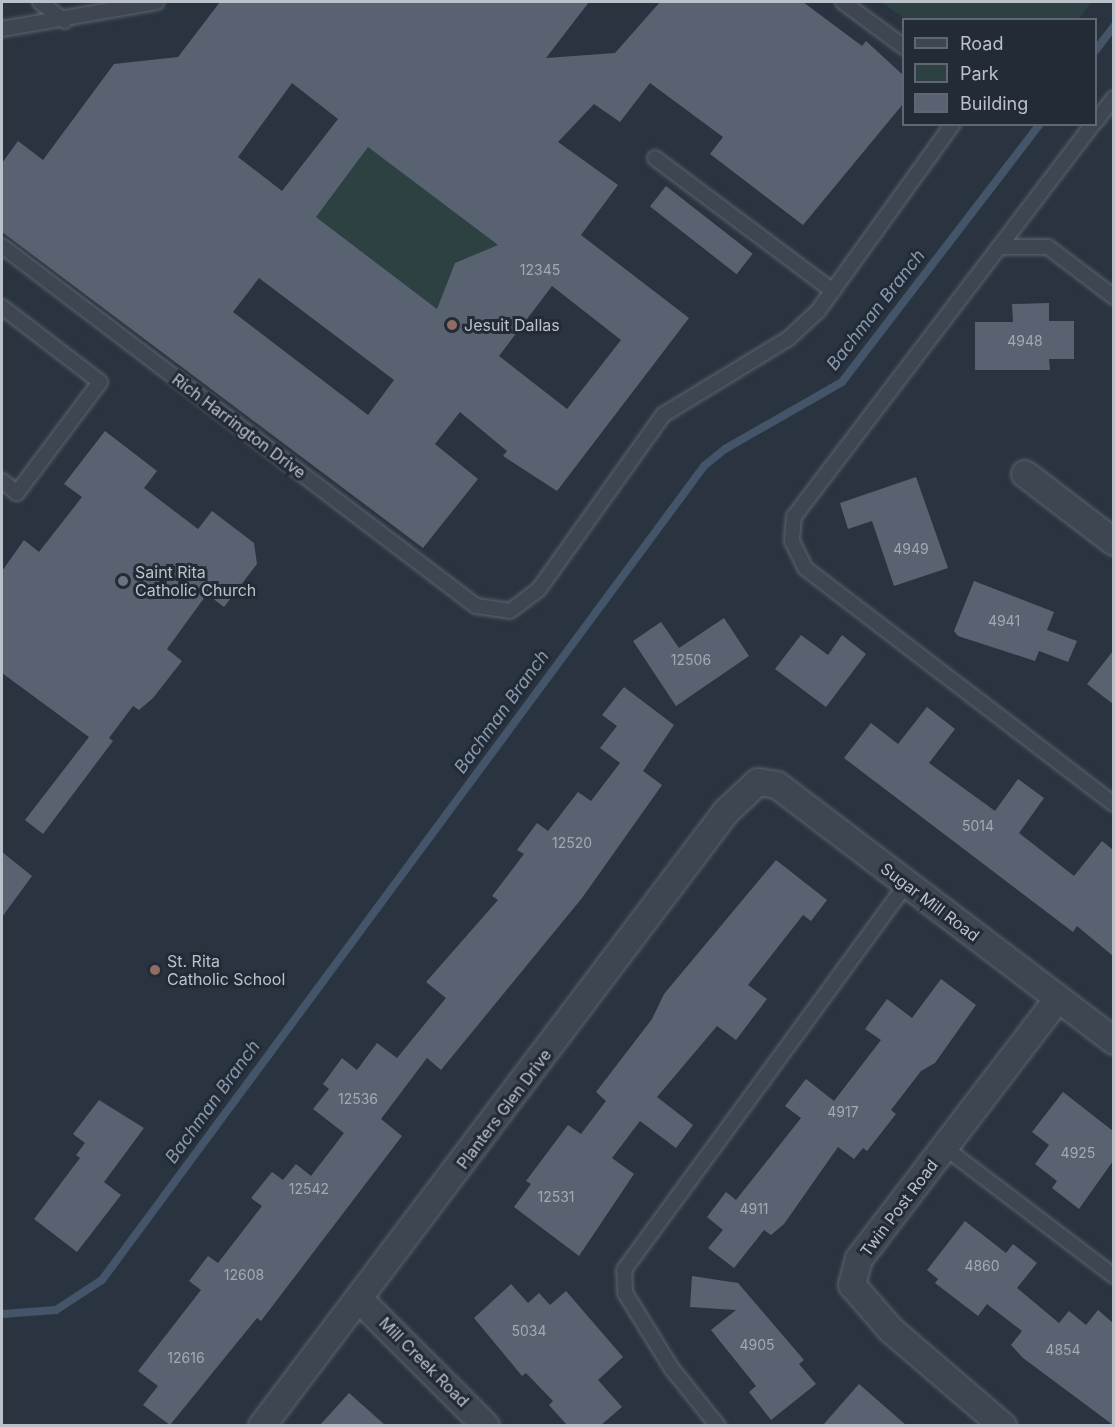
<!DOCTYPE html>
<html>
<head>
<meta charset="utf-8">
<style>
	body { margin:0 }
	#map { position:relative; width:1115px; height:1427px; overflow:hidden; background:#2a3441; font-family:Inter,sans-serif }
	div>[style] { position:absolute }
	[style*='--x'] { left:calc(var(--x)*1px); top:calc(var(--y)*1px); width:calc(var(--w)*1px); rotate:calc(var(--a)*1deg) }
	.green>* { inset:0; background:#2d4143 }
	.stream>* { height:8px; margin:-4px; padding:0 4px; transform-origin:4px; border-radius:4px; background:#445469 }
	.building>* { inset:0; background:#596270; transform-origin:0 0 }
	.roads { filter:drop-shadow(0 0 2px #5c646e) drop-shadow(0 0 2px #5c646e) }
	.lane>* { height:14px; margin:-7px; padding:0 7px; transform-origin:7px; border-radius:7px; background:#3e4651 }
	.street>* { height:26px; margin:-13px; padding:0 13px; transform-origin:13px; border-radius:13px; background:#3e4651 }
	.dots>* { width:16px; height:16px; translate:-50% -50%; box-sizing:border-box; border:3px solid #232b36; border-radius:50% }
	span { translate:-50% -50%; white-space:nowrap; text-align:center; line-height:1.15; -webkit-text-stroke:6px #232b36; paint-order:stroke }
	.number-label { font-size:14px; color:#a2a9b4 }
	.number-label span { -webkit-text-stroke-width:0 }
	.poi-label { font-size:16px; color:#bbc1cb }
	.left { translate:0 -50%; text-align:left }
	.street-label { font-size:16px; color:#bbc1cb }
	.water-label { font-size:18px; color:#8698ae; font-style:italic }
	.frame { position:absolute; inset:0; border:3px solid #bbc1cb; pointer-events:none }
	.legend { position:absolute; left:902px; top:18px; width:195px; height:108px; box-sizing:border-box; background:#232b36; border:2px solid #606772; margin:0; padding:8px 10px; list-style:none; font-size:18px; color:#bbc1cb }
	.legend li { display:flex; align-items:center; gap:12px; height:30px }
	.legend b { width:30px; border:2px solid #606772 }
</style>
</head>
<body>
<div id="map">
	<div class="green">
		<div style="clip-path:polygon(881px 2px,1091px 2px,1078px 20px,906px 19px)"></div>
		<div style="clip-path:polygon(365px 144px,498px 245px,444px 314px,312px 214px,322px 208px)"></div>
	</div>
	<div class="stream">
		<div style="--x:1096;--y:50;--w:30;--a:-53"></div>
		<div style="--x:2;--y:1314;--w:54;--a:-4.2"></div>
		<div style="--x:56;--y:1310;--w:55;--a:-33.1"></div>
		<div style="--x:102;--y:1280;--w:1012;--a:-53.51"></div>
		<div style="--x:704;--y:466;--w:27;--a:-39"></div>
		<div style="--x:725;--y:449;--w:135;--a:-29.8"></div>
		<div style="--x:842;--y:382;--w:325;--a:-52.5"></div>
	</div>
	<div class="building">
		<div style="clip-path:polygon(evenodd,220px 2px,589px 2px,546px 58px,615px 53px,660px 2px,803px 2px,862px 46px,866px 41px,903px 75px,903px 104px,803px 225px,710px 154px,723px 137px,650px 83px,620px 122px,594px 104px,558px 142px,618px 185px,581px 235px,689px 318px,557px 491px,503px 456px,507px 451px,460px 412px,435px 444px,478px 479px,423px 548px,2px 232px,2px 163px,18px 141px,43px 160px,114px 64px,178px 57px,220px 2px,292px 83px,338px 119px,282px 191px,238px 157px,292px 83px,220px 2px,368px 147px,498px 245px,455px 263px,437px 309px,316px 217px,368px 147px,220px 2px,259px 278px,394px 380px,368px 415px,233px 312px,259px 278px,220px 2px,552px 286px,621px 340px,567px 409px,499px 356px,552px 286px)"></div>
		<div style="left:666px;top:186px;width:110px;height:26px;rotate:38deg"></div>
		<div style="clip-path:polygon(1049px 303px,1049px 321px,1074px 321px,1074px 359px,1049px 359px,1050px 370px,975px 370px,975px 322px,1013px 322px,1012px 304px)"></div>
		<div style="clip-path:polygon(105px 431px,157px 471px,144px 488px,198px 529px,212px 511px,254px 543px,257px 564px,224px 607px,207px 594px,167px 649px,182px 661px,153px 698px,139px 710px,133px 706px,109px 738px,113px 741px,43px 834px,25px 820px,89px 737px,2px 673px,2px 571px,24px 540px,39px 552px,82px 497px,64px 484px)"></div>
		<div style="clip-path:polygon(916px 477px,948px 568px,894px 586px,872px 521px,848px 529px,840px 503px)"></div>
		<div style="clip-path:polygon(974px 581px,1054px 612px,1047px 630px,1077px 641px,1068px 662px,1039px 651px,1035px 661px,958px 636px,954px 631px)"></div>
		<div style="clip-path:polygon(724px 618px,749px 656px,676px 706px,633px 641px,661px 622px,679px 648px)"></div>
		<div style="clip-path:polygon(801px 635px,828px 655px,842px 635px,866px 654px,826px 707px,775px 669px)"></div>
		<div style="clip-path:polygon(1113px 651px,1113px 704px,1087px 684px)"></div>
		<div style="clip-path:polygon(624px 687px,674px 725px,643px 771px,662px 785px,582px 898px,441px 1070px,427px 1058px,381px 1119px,402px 1136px,261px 1321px,257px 1318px,170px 1425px,143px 1405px,158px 1386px,138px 1371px,201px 1290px,189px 1281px,208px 1256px,218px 1263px,262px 1206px,251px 1198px,272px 1172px,283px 1180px,296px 1164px,311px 1176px,344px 1133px,313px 1109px,329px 1089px,323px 1084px,342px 1058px,357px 1070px,377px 1043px,397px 1058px,446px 998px,426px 982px,498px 900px,492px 896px,524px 854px,517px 850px,537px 823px,548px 831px,578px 792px,591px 801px,620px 763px,600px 748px,617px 726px,602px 715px)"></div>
		<div style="clip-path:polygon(927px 707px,955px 729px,929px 763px,995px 811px,1018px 779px,1044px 798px,1019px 833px,1074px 876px,1102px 841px,1113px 850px,1113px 956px,1077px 926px,1073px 932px,844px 758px,871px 723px,898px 744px)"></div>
		<div style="clip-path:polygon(2px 852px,32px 876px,2px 917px)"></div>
		<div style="clip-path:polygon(776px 860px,827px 900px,811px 921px,803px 915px,748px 985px,767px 999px,736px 1040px,717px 1026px,657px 1097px,693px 1125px,676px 1148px,640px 1121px,612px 1158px,634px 1174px,579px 1256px,514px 1207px,531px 1184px,526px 1181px,568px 1125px,581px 1134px,606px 1101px,596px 1092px,652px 1019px,664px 994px)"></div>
		<div style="clip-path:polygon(941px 979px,976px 1005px,935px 1063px,921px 1071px,891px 1110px,896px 1114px,867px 1151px,863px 1148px,854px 1159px,838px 1147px,784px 1224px,771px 1235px,764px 1230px,734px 1268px,708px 1248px,723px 1230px,707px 1217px,726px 1192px,736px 1200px,801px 1118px,785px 1106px,806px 1079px,834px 1101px,881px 1040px,865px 1029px,887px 999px,912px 1018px)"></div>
		<div style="clip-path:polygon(1063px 1092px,1113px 1131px,1113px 1161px,1079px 1209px,1052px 1188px,1057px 1181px,1035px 1164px,1049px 1145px,1032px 1132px)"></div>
		<div style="clip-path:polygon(99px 1100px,144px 1128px,104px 1182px,121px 1195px,77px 1252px,34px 1219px,80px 1158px,76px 1155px,85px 1143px,73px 1134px)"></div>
		<div style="clip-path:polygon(965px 1221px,1006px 1253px,1013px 1244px,1037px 1263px,1017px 1288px,1059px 1323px,1069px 1311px,1086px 1325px,1098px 1310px,1113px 1323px,1113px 1425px,1023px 1358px,1011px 1345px,1022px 1331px,987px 1304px,978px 1316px,935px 1283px,938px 1279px,927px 1270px)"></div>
		<div style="clip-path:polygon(692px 1276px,738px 1283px,804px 1360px,799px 1364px,816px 1384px,771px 1420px,749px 1392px,756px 1386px,711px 1330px,736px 1310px,690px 1307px)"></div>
		<div style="clip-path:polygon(511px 1284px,528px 1303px,539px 1293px,550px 1305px,566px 1291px,623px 1357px,598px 1380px,622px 1407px,601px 1425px,567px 1425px,549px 1405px,553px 1401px,526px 1373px,522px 1376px,474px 1318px)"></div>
		<div style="clip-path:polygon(859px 1384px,906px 1425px,823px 1425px)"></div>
		<div style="clip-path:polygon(349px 1393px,385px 1425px,320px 1425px)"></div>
	</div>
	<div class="roads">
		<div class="lane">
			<div style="--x:40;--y:2;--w:31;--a:38"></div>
			<div style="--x:843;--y:2;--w:76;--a:36.4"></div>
			<div style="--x:2;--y:29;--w:157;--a:-9.9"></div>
			<div style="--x:1096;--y:121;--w:29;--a:-52"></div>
			<div style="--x:1093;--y:124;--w:493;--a:127.3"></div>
			<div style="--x:794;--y:516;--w:25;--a:95"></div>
			<div style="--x:792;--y:541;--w:30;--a:64"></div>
			<div style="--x:805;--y:568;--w:389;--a:37.4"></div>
			<div style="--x:655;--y:158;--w:222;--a:36.8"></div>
			<div style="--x:2;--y:246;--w:595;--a:37.22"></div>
			<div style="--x:476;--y:606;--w:34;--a:8"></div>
			<div style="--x:510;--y:611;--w:36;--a:-37"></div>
			<div style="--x:539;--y:589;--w:214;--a:-54.5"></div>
			<div style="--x:663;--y:415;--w:148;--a:-31.4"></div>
			<div style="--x:789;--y:338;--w:40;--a:-43"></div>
			<div style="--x:818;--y:311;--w:231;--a:-54.2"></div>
			<div style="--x:1000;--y:247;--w:48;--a:0"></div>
			<div style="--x:1048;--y:247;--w:83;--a:37.1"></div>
			<div style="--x:2;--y:307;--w:123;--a:37.4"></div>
			<div style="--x:100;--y:382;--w:139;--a:126.8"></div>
			<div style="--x:17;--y:493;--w:19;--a:-141"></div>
			<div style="--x:944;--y:1147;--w:213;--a:37.2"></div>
			<div style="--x:718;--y:1426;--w:73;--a:-128.9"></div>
			<div style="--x:672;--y:1369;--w:89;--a:-121.7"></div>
			<div style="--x:625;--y:1293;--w:23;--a:-92"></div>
			<div style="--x:624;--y:1270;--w:477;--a:-53.8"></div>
		</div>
		<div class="street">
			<div style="--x:1025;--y:474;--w:112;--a:37.4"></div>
			<div style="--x:360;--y:1300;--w:178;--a:45"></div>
			<div style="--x:262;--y:1426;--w:770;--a:-52.92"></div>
			<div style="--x:726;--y:812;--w:44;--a:-43.2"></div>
			<div style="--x:758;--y:782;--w:19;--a:9"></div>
			<div style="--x:777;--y:785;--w:423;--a:37.2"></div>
			<div style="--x:1003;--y:1426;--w:146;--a:-139.4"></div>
			<div style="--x:892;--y:1331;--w:61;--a:-131"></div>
			<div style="--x:852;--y:1285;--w:27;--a:-75"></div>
			<div style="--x:859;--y:1259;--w:327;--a:-52.6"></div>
		</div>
	</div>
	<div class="dots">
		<div style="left:452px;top:325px;background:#8d6e63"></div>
		<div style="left:123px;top:581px;background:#6b7280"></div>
		<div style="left:155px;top:970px;background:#8d6e63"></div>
	</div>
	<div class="number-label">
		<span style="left:540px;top:270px">12345</span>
		<span style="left:1025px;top:341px">4948</span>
		<span style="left:911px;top:549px">4949</span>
		<span style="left:1004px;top:621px">4941</span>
		<span style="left:691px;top:660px">12506</span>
		<span style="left:978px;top:826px">5014</span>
		<span style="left:572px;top:843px">12520</span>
		<span style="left:358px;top:1099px">12536</span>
		<span style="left:843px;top:1112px">4917</span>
		<span style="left:1078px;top:1153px">4925</span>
		<span style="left:309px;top:1189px">12542</span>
		<span style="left:556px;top:1197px">12531</span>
		<span style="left:754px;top:1209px">4911</span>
		<span style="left:982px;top:1266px">4860</span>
		<span style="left:244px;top:1275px">12608</span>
		<span style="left:529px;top:1331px">5034</span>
		<span style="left:757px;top:1345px">4905</span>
		<span style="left:1063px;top:1350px">4854</span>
		<span style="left:186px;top:1358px">12616</span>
	</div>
	<div class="poi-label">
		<span class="left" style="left:464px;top:325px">Jesuit Dallas</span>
		<span class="left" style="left:135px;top:581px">Saint Rita<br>Catholic Church</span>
		<span class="left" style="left:167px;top:970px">St. Rita<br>Catholic School</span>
	</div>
	<div class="street-label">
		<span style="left:239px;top:426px;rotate:37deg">Rich Harrington Drive</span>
		<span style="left:930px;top:902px;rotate:37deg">Sugar Mill Road</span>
		<span style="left:504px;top:1109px;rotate:-53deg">Planters Glen Drive</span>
		<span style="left:899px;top:1208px;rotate:-53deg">Twin Post Road</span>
		<span style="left:424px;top:1362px;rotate:45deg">Mill Creek Road</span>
	</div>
	<div class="water-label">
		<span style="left:876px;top:310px;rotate:-52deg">Bachman Branch</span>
		<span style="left:502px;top:712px;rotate:-54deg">Bachman Branch</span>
		<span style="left:213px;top:1102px;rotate:-54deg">Bachman Branch</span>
	</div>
	<div class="frame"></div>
	<ul class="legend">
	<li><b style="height:8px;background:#3e4651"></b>Road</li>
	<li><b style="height:16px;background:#2d4143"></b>Park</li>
	<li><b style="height:16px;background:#596270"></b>Building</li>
	</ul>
</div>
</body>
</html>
